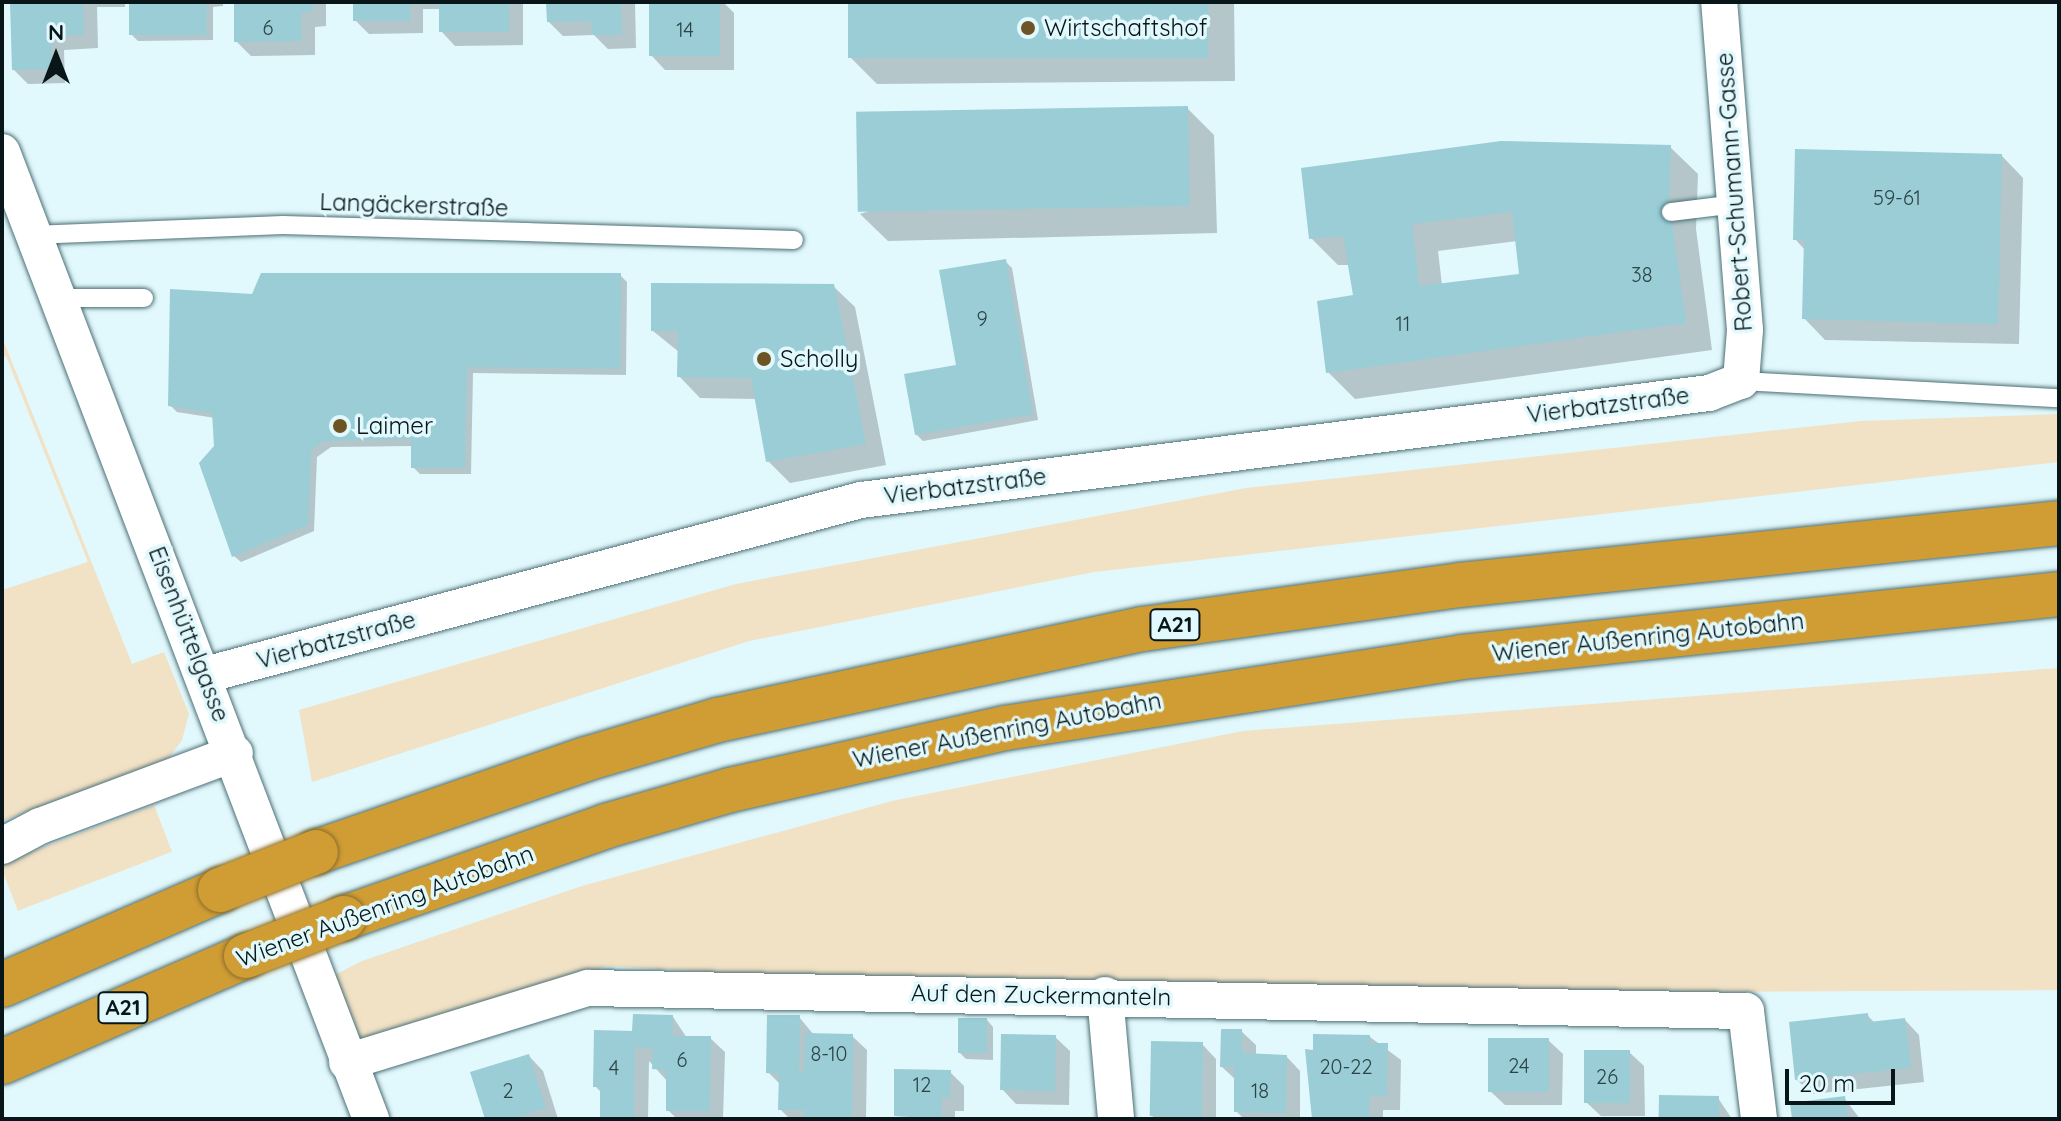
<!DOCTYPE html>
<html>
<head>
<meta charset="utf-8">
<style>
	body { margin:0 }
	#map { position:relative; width:2061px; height:1121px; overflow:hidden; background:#e1f8fc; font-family:Quicksand,sans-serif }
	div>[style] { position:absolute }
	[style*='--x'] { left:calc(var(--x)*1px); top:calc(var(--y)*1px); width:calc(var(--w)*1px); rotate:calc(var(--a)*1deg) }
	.green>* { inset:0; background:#f1e1c5; transform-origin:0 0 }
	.shadow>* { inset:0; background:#0003 }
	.building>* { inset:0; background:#9acdd6; transform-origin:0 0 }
	.roads { filter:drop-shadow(0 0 2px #4c7076) drop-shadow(0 0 2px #4c7076) }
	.service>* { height:18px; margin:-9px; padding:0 9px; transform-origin:9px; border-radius:9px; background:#fff }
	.minor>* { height:36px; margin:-18px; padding:0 18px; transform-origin:18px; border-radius:18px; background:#fff }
	.motorway>* { height:44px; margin:-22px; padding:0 22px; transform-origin:22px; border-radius:22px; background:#d09d34 }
	.bridges { filter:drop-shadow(0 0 2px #8a6e2b) drop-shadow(0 0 2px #8a6e2b) }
	.motorway-bridge>* { height:44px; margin:-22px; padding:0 22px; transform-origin:22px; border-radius:22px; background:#d09d34 }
	.dots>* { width:22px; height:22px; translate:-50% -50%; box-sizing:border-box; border:4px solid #e1f8fc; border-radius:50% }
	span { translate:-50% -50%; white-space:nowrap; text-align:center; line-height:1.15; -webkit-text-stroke:7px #e1f8fc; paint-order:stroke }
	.number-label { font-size:20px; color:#2c4448 }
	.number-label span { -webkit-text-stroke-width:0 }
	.shield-label span { padding:2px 6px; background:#e1f8fc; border:2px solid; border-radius:6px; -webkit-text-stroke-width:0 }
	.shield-label { font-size:22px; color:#081619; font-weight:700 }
	.poi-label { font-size:24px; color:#081619 }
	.left { translate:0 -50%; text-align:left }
	.street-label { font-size:24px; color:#081619 }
	.frame { position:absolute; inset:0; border:4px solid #081619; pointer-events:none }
	.north { position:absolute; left:16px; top:16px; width:80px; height:80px; -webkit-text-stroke:6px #e1f8fc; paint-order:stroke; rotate:0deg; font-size:22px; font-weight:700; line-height:32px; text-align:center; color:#081619 }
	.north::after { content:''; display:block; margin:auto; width:28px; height:36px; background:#081619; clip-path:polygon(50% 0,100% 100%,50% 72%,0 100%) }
	.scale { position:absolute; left:1785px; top:1069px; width:110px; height:36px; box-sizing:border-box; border:4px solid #081619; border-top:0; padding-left:10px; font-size:24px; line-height:28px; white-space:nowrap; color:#081619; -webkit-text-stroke:6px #e1f8fc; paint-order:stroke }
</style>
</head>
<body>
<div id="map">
	<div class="green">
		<div style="clip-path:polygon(2px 337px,132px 664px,164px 652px,189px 714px,182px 740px,169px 758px,2px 821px,2px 590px,88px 562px,6px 356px,2px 357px)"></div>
		<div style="clip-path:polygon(2059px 414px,2059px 462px,1094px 572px,749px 641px,312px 782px,299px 710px,736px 584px,1246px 488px,1861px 421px)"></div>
		<div style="clip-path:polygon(2059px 668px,2059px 990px,1105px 995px,607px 966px,347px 1062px,319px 983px,362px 961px,582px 886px,892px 801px,1243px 731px)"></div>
		<div style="left:154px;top:805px;width:50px;height:165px;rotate:69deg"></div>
	</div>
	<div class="shadow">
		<div style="clip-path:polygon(12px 2px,125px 2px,125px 7px,97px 7px,98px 48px,64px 50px,65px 83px,28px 84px,14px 70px)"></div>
		<div style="clip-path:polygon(131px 2px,223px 2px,223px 6px,213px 7px,213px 40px,138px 41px,131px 34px)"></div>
		<div style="clip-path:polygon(236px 2px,326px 2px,326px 26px,315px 27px,315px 55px,251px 56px,236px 41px)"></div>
		<div style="clip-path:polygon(355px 2px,523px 2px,523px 45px,455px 46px,441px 31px,441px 9px,423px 9px,423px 33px,369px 34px,355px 20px)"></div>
		<div style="clip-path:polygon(548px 2px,635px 2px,636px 48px,608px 49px,594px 35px,563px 36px,549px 22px)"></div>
		<div style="clip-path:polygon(651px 2px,723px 2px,734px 13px,734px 70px,665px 70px,651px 55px)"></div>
		<div style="clip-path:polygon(850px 2px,1234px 2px,1235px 81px,877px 84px,850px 57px)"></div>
		<div style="clip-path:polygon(1187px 108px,1214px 135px,1217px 233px,888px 241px,860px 214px)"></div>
		<div style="clip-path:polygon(evenodd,1670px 147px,1698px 174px,1696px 229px,1712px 350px,1355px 399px,1328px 372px,1355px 297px,1350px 265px,1338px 265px,1311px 238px,1670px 147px,1517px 241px,1521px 276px,1442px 285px,1438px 251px,1517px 241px)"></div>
		<div style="clip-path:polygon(2002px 156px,2023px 178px,2019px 344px,1825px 340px,1804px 318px,1805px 250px,1795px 239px)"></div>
		<div style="clip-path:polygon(1005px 261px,1012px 268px,1038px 420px,923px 441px,916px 434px,958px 366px)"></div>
		<div style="clip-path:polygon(620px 275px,627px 282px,626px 375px,473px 373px,471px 474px,420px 474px,413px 467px,413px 446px,331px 447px,317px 457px,314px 531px,241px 562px,234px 556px,215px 418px,177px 412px,170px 405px,254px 296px)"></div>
		<div style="clip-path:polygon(833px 286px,855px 307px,886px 465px,790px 483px,768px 461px,757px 399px,700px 398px,679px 376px,679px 352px,653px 331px)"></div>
		<div style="clip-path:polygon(1867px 1015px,1875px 1023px,1905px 1020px,1919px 1035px,1924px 1082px,1812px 1094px,1797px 1080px)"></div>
		<div style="clip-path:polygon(673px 1017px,687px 1038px,710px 1038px,725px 1052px,723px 1119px,677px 1119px,668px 1110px,668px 1082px,649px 1061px,648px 1119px,602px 1119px,602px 1093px,595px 1086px,634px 1033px)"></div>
		<div style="clip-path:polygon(799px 1017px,814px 1035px,852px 1036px,867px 1050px,866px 1119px,790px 1119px,780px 1109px,781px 1085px,768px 1072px)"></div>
		<div style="clip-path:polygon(987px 1020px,993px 1027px,993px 1060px,966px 1059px,959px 1052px)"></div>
		<div style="clip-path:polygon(1241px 1031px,1256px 1045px,1256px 1056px,1286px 1056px,1300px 1071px,1300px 1119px,1244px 1119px,1236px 1111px,1236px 1080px,1222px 1067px)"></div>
		<div style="clip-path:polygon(1055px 1037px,1070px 1051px,1069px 1105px,1016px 1104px,1002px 1089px)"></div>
		<div style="clip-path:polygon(1370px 1037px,1401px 1060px,1400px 1110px,1383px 1110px,1383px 1119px,1314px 1119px,1307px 1051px)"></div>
		<div style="clip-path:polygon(1548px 1040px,1563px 1054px,1562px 1105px,1505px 1105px,1490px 1091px)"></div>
		<div style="clip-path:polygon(1202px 1044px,1216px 1059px,1216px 1119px,1156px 1119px,1151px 1115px)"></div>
		<div style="clip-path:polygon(1629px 1052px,1644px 1066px,1645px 1116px,1601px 1116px,1586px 1102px)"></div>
		<div style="clip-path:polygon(529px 1056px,543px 1071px,558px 1119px,487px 1119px)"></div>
		<div style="clip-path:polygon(950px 1072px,964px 1086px,964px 1111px,955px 1111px,955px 1119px,896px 1115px)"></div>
		<div style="clip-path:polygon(1718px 1098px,1732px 1119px,1660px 1119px)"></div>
		<div style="clip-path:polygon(1845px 1099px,1860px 1119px,1794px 1119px)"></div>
	</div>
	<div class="building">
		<div style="clip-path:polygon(10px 2px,83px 2px,84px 35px,51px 36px,52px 69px,12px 70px)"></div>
		<div style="left:129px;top:2px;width:78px;height:33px"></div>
		<div style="clip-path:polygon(234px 2px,312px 2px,313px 12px,301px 13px,302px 41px,234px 42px)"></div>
		<div style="left:353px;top:2px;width:57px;height:19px"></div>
		<div style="left:439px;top:2px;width:70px;height:30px"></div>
		<div style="clip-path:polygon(546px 2px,621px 2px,622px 35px,592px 35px,591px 21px,547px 22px)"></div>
		<div style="left:649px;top:2px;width:71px;height:54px"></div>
		<div style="left:848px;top:2px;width:360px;height:56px"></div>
		<div style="left:1188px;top:106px;width:100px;height:332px;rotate:89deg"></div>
		<div style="clip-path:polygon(evenodd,1501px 141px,1671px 145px,1669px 200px,1686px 323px,1326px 373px,1317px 301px,1353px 295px,1343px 236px,1309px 239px,1301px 168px,1501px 141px,1512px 212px,1519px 274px,1419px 286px,1412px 224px,1512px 212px)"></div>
		<div style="clip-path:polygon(1795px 149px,2002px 154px,1998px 324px,1802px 319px,1804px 240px,1793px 240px)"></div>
		<div style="clip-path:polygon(1006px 259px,1033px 414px,915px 435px,904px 374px,956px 365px,939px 270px)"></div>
		<div style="clip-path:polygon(261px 273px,621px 273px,620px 369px,467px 367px,465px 468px,411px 468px,411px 439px,324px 441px,311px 450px,308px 525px,232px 557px,199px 463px,214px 446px,212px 413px,168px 406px,170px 289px,252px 294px)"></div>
		<div style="clip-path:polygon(651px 283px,834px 284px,866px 444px,766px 462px,751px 378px,677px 377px,678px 331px,651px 331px)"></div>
		<div style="clip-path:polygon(1868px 1013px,1869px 1022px,1905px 1018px,1911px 1068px,1795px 1080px,1789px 1022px)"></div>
		<div style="clip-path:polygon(633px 1014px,673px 1015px,673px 1036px,711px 1036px,710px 1111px,666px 1111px,666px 1070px,652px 1069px,653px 1048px,635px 1047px,634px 1119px,600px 1119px,600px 1087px,593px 1087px,594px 1030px,632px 1031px)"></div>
		<div style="clip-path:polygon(767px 1015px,800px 1015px,799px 1072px,804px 1072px,805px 1033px,853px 1034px,852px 1119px,804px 1118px,804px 1110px,778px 1110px,779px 1074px,766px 1073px)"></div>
		<div style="left:958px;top:1018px;width:29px;height:35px"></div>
		<div style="clip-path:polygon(1221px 1029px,1242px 1029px,1242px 1053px,1287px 1055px,1286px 1113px,1234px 1112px,1234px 1067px,1220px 1067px)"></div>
		<div style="left:1001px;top:1034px;width:55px;height:56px;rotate:1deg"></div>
		<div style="clip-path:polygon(1313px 1034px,1370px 1035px,1370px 1043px,1388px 1043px,1387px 1096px,1370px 1096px,1369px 1119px,1312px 1119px,1305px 1049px,1313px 1050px)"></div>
		<div style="left:1488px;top:1038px;width:61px;height:54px"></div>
		<div style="left:1151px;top:1041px;width:52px;height:75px;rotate:1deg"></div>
		<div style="left:1584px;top:1050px;width:46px;height:53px"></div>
		<div style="clip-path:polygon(529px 1054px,546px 1108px,510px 1119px,485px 1119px,470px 1072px)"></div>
		<div style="clip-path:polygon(894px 1069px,951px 1070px,950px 1098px,942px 1097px,941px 1119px,894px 1116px)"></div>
		<div style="left:1659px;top:1095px;width:60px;height:24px;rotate:1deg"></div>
		<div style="clip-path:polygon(1845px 1096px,1848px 1119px,1792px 1119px,1790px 1103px)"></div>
	</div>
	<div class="roads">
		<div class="service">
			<div style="--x:1671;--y:212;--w:65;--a:-7"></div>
			<div style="--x:32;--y:235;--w:251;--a:-2.3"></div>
			<div style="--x:283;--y:225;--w:511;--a:1.68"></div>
			<div style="--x:56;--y:298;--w:88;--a:0"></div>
			<div style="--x:1741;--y:381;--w:318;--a:3.1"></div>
		</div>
		<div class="minor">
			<div style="--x:2;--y:152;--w:1035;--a:69.11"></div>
			<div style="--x:205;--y:675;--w:679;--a:-14.94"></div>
			<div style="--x:861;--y:500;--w:855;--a:-7.19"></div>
			<div style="--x:1709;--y:393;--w:34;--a:-21"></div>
			<div style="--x:1741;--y:381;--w:51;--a:-85.5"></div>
			<div style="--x:1745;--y:330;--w:329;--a:-94.5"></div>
			<div style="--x:2;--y:846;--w:43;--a:-27.8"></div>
			<div style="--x:40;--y:826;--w:208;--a:-20.5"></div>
			<div style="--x:1105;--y:995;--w:124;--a:84.9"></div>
			<div style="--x:347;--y:1062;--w:252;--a:-17.1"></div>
			<div style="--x:588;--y:988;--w:1158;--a:1.14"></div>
			<div style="--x:1746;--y:1011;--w:109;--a:83.1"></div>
		</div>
		<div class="motorway">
			<div style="--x:316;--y:852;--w:286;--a:-19"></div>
			<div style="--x:586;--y:759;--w:138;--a:-16.5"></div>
			<div style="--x:718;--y:720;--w:435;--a:-12.1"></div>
			<div style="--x:1143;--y:629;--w:320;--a:-7.9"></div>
			<div style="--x:1460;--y:585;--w:602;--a:-5.91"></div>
			<div style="--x:344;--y:918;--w:278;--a:-19.3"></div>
			<div style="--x:606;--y:826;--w:129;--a:-16.2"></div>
			<div style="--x:730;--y:790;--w:282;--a:-12.7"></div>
			<div style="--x:1005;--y:728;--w:462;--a:-8.8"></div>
			<div style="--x:1462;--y:657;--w:600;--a:-6.02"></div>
			<div style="--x:2;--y:985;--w:238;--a:-23.5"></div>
			<div style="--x:2;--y:1062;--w:266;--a:-23.5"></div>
		</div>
	</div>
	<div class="bridges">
		<div class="motorway-bridge">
			<div style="--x:220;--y:890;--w:103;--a:-21.6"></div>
			<div style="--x:246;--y:956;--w:105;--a:-21.2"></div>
		</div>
	</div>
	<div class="dots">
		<div style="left:1028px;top:28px;background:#6d5425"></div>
		<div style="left:764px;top:359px;background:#6d5425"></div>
		<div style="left:340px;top:426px;background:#6d5425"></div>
	</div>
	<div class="number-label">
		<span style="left:268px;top:27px">6</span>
		<span style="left:685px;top:29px">14</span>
		<span style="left:1897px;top:197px">59-61</span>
		<span style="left:1642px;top:274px">38</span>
		<span style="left:982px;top:318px">9</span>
		<span style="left:1403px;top:323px">11</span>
		<span style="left:829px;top:1053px">8-10</span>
		<span style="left:682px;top:1059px">6</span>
		<span style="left:1519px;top:1065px">24</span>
		<span style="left:1346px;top:1066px">20-22</span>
		<span style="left:614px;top:1067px">4</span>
		<span style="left:1607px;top:1076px">26</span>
		<span style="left:922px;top:1084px">12</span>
		<span style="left:508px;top:1090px">2</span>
		<span style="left:1260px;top:1090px">18</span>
	</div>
	<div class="shield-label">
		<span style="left:1175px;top:625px">A21</span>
		<span style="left:123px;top:1008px">A21</span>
	</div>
	<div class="poi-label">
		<span class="left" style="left:1044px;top:28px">Wirtschaftshof</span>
		<span class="left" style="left:780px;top:359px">Scholly</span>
		<span class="left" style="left:356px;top:426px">Laimer</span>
	</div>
	<div class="street-label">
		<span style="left:1734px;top:192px;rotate:-94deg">Robert-Schumann-Gasse</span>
		<span style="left:414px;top:205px;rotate:2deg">Langäckerstraße</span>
		<span style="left:1608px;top:405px;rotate:-7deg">Vierbatzstraße</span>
		<span style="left:965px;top:486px;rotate:-7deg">Vierbatzstraße</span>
		<span style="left:189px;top:634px;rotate:69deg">Eisenhüttelgasse</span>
		<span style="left:1648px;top:637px;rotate:-6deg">Wiener Außenring Autobahn</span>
		<span style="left:336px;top:640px;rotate:-15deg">Vierbatzstraße</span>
		<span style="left:1007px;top:730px;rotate:-11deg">Wiener Außenring Autobahn</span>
		<span style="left:385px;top:906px;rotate:-20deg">Wiener Außenring Autobahn</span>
		<span style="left:1041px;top:995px;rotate:1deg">Auf den Zuckermanteln</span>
	</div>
	<div class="frame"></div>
	<div class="north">N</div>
	<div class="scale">20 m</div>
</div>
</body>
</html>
